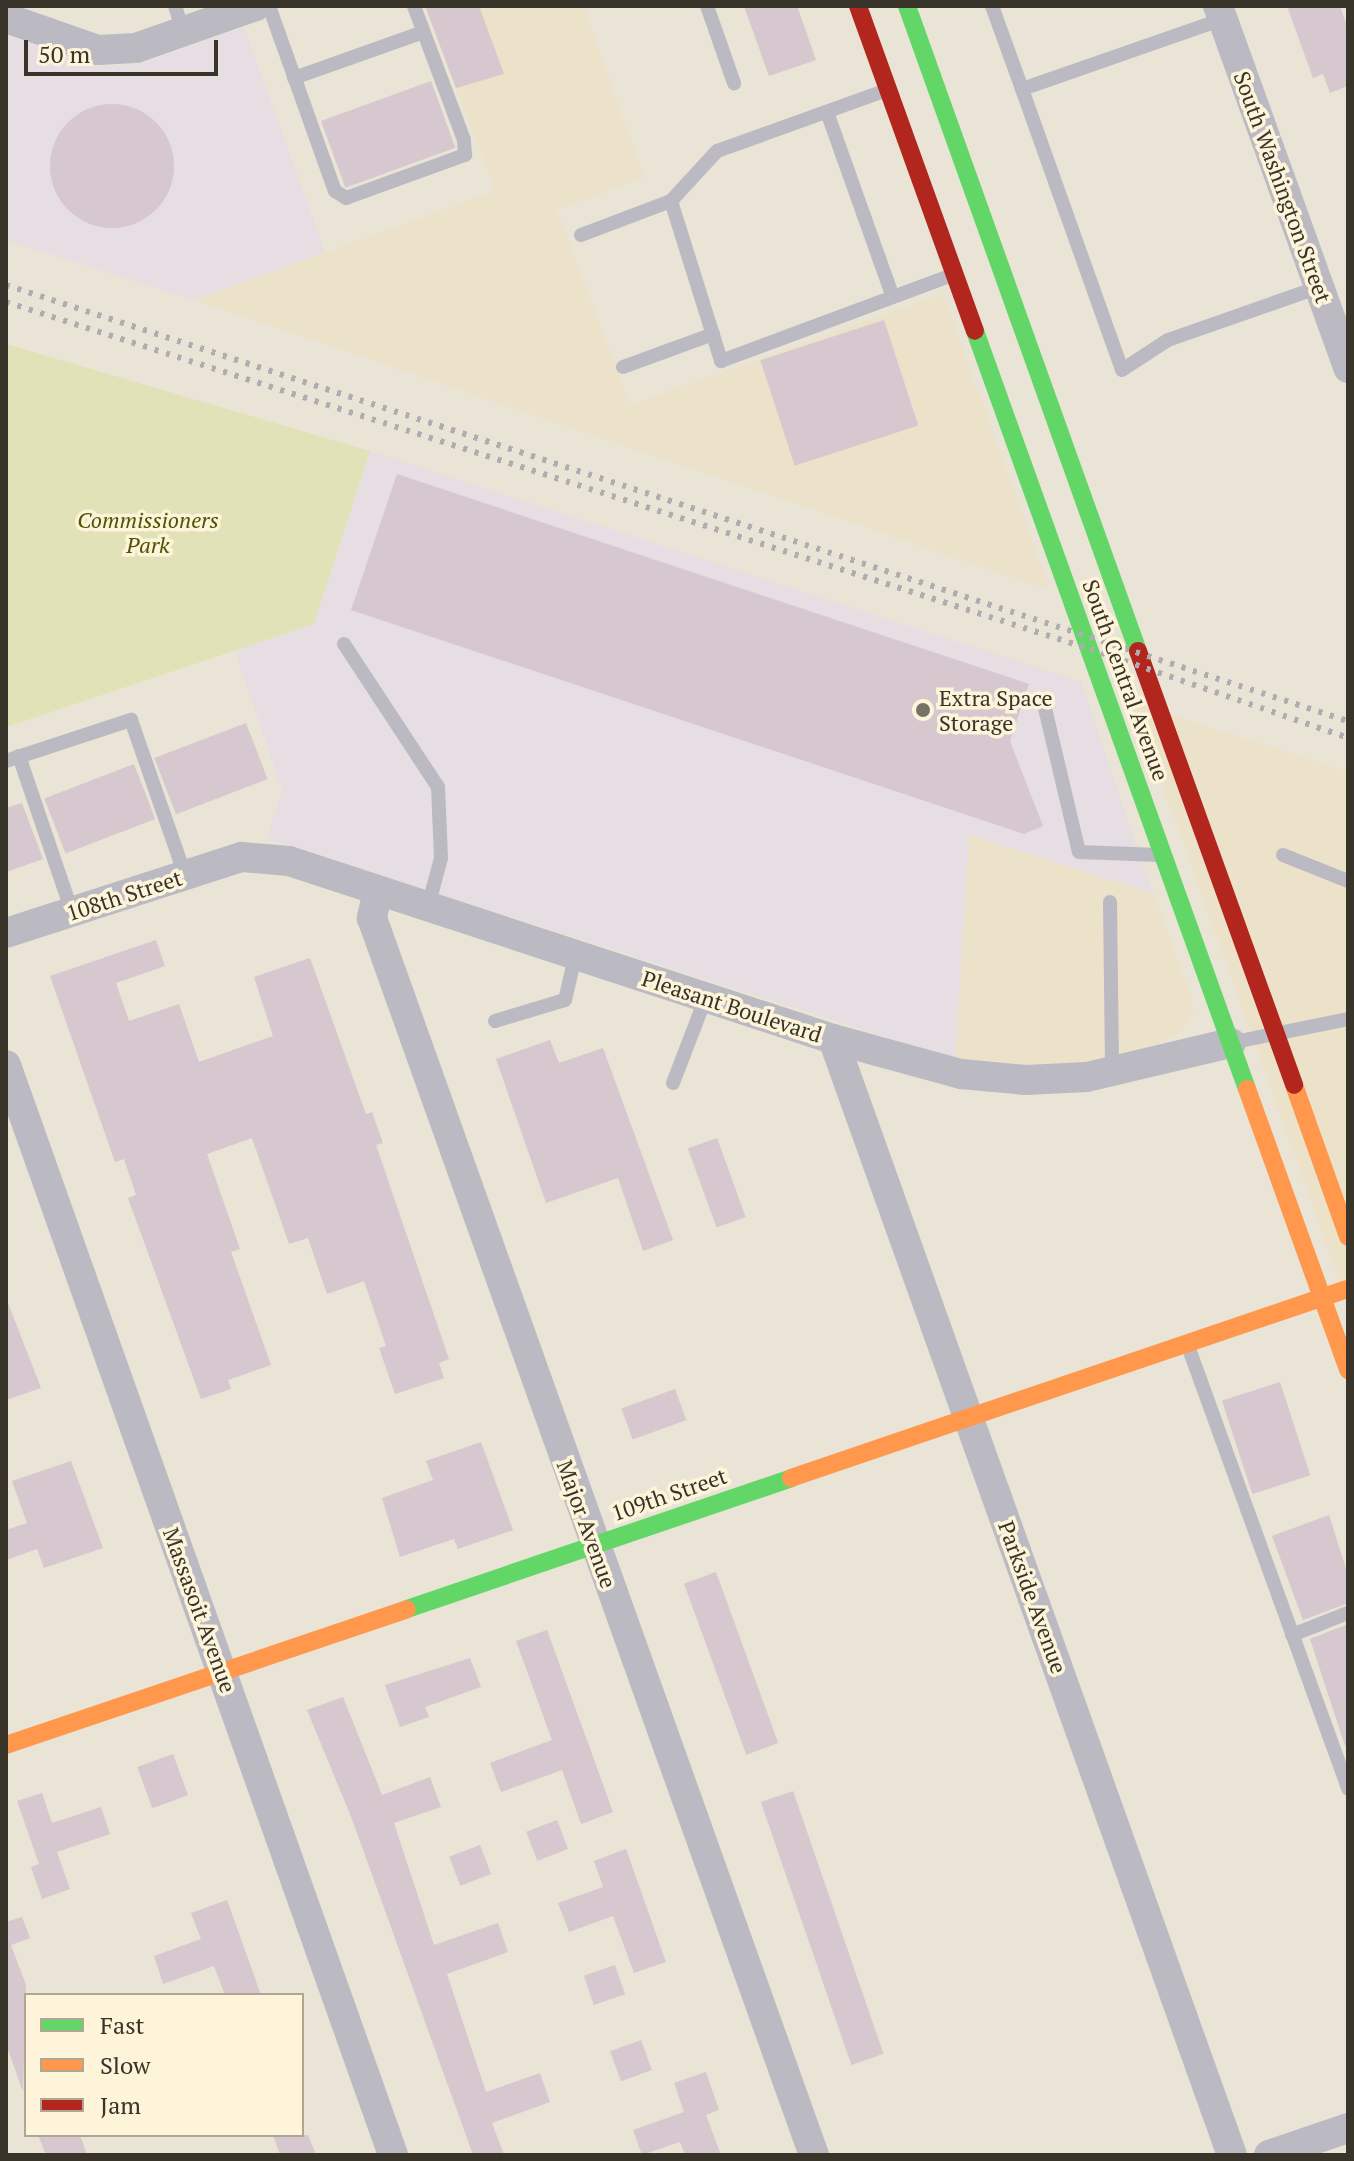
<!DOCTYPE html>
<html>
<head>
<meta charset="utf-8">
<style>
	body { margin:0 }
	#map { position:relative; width:1354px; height:2161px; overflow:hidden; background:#e9e4d5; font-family:"PT Serif",serif }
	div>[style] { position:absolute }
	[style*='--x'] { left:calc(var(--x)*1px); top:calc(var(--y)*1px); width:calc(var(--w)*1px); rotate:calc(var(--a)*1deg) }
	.built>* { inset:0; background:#ebe2c9 }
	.industrial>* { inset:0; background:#e6dee2 }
	.green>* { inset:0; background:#e1e2b7 }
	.building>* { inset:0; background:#d7c7ce; transform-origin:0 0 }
	.round { border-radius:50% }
	.lane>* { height:14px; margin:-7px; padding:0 7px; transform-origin:7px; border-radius:7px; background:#bbbac3 }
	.street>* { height:30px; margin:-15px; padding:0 15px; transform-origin:15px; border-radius:15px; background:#bbbac3 }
	.fast>* { height:18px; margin:-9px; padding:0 9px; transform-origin:9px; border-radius:9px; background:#63d668 }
	.slow>* { height:18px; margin:-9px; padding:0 9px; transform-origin:9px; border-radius:9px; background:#ff974d }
	.jam>* { height:18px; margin:-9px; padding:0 9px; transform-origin:9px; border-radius:9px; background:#b3261e }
	.rail>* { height:6px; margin-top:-3px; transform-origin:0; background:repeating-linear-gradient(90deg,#afadb0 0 4px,transparent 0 12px) }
	.dots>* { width:22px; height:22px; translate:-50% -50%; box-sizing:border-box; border:4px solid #fef4da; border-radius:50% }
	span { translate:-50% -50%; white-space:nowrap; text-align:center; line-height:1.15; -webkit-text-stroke:7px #fef4da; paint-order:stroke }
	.street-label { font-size:22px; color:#38342a }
	.park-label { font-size:22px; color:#505405; font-style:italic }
	.poi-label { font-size:22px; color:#38342a }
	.left { translate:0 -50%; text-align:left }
	.frame { position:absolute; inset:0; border:8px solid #38342a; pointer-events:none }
	.legend { position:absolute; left:24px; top:1993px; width:280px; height:144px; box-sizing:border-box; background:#fef4da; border:2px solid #afa794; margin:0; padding:10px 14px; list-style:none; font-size:24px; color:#38342a }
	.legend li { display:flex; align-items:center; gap:16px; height:40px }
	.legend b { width:40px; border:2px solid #afa794 }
	.scale { position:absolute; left:24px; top:40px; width:194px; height:36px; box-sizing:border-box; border:4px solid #38342a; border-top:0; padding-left:10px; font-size:24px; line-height:28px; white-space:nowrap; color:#38342a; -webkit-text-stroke:6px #fef4da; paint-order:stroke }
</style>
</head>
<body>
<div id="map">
	<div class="built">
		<div style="clip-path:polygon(425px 6px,584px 6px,644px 178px,557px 210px,630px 405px,943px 294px,1050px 590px,194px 300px,495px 191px)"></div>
		<div style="clip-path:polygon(1133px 702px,1348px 772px,1348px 1305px,1262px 1064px)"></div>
		<div style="clip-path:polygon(969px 834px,1153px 893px,1191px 995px,1193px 1014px,1179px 1034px,1145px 1050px,1046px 1069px,955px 1059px)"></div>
	</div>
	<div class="industrial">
		<div style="clip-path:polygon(244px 27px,325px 252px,194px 300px,6px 240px,6px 36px,108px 66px,138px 64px)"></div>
		<div style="clip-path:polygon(370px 451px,1081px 682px,1153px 893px,969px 835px,955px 1059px,267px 839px,282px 789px,235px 651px,314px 624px)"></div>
	</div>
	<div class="green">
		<div style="clip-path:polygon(6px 344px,370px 451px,314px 624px,6px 727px)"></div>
	</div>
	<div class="building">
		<div style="clip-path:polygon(425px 6px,479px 6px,504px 74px,456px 88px)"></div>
		<div style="clip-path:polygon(744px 6px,797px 6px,816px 60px,769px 76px)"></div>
		<div style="clip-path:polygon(1287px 6px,1340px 6px,1348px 28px,1348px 86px,1330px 93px,1323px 74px,1313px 78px)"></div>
		<div style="left:431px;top:81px;width:71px;height:117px;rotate:70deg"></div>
		<div class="round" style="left:50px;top:104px;width:124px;height:124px"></div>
		<div style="left:884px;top:320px;width:111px;height:130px;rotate:72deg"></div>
		<div style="clip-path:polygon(397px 474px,1029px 684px,1010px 741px,1043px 826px,1024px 834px,351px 610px)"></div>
		<div style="left:246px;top:723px;width:60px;height:98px;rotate:69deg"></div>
		<div style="left:134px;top:764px;width:59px;height:96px;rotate:69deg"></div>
		<div style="clip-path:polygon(22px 803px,43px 859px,6px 872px,6px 808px)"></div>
		<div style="clip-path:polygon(156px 940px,165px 966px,116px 983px,129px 1021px,179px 1004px,199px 1062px,273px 1036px,254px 977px,310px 958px,366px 1114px,372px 1112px,383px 1143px,376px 1145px,449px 1359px,439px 1363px,444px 1378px,395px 1394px,379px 1348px,386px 1346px,364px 1281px,327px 1294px,308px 1238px,289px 1244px,252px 1138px,207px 1154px,240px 1249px,231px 1252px,271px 1365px,228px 1380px,231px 1389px,201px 1399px,128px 1198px,136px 1195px,124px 1159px,115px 1162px,50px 976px)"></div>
		<div style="clip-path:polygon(550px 1040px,559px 1063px,603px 1048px,673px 1240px,643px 1251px,618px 1178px,546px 1203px,496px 1059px)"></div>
		<div style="left:717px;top:1138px;width:84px;height:31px;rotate:70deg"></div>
		<div style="clip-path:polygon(6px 1298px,41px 1388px,6px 1400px)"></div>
		<div style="left:1280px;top:1382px;width:98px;height:61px;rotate:72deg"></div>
		<div style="left:675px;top:1389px;width:33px;height:57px;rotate:70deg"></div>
		<div style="clip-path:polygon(481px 1442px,513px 1530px,458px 1549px,454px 1539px,400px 1557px,382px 1498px,433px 1480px,426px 1461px)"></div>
		<div style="clip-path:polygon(71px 1461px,103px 1548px,44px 1568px,37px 1549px,6px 1560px,6px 1530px,27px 1523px,12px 1481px)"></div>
		<div style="clip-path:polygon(1329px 1515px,1348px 1575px,1348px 1603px,1303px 1620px,1272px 1536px)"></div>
		<div style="left:716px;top:1572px;width:182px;height:34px;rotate:70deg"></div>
		<div style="clip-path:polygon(1348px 1624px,1348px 1746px,1345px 1746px,1310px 1639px)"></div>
		<div style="clip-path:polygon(547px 1630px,613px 1812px,581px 1824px,562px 1770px,501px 1792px,490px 1763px,552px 1740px,516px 1641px)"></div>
		<div style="clip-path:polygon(470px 1658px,481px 1687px,425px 1707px,429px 1717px,400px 1727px,385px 1685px)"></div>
		<div style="clip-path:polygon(343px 1697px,382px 1795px,430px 1777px,441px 1807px,394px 1823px,434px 1945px,498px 1923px,508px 1952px,447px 1974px,486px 2092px,540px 2073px,550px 2102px,492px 2123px,504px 2155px,473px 2155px,352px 1819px,307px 1710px)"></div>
		<div style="left:173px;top:1754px;width:44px;height:38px;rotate:70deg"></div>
		<div style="left:793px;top:1791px;width:278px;height:34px;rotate:71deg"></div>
		<div style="clip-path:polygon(42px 1793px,52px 1823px,101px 1807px,110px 1834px,57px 1852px,70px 1889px,42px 1899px,31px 1867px,39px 1864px,17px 1801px)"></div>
		<div style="left:557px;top:1820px;width:31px;height:33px;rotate:69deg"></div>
		<div style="left:480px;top:1845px;width:31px;height:33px;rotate:69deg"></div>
		<div style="clip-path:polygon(626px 1849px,666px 1962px,634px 1973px,613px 1916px,569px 1932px,558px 1903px,603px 1887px,594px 1861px)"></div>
		<div style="clip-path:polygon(227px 1900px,261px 1995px,225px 1995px,214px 1966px,163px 1984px,154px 1956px,201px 1939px,191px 1913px)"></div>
		<div style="clip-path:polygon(22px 1917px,30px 1938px,11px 1945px,26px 1985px,23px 2092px,6px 2044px,6px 1922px)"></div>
		<div style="left:615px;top:1965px;width:31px;height:33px;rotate:71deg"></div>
		<div style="left:641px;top:2040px;width:32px;height:33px;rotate:70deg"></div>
		<div style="clip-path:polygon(706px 2072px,719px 2110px,706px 2115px,721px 2155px,685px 2155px,680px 2142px,642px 2155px,633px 2130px,684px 2112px,674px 2083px)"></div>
		<div style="clip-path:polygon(38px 2135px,80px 2135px,87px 2155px,46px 2155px)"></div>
		<div style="clip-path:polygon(273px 2135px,308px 2135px,316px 2155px,280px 2155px)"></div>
	</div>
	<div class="lane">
		<div style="--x:175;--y:6;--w:26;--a:72"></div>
		<div style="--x:269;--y:6;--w:196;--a:70.4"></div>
		<div style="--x:335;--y:191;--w:13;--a:32"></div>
		<div style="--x:346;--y:198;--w:127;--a:-19.9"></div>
		<div style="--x:465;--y:155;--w:15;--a:-94"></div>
		<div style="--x:464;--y:140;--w:143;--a:-110.5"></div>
		<div style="--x:707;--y:6;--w:82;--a:70.7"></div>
		<div style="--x:992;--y:6;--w:88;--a:70.1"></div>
		<div style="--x:1223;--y:19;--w:213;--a:160.8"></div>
		<div style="--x:1022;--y:89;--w:298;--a:70.4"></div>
		<div style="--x:1122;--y:370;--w:55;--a:-33.1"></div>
		<div style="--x:1168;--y:340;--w:160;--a:-19.3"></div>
		<div style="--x:294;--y:78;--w:137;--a:-19.6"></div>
		<div style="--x:884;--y:91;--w:177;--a:160.2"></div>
		<div style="--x:717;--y:151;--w:68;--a:132.6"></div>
		<div style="--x:671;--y:201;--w:168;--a:72.6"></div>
		<div style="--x:721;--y:361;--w:246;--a:-20.4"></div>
		<div style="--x:827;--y:112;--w:196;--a:70.4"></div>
		<div style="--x:581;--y:235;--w:96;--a:-20.7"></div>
		<div style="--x:623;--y:367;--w:96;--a:-20.1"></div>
		<div style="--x:344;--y:644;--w:171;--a:56.7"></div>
		<div style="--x:438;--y:787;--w:71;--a:87.6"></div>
		<div style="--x:441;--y:858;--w:51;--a:104.9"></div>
		<div style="--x:1043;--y:700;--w:156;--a:76.7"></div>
		<div style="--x:1079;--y:852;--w:80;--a:2.1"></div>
		<div style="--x:19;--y:756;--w:165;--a:71.2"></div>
		<div style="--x:6;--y:761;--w:132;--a:-18.2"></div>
		<div style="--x:131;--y:720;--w:164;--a:70.8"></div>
		<div style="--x:1283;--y:855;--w:70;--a:21.8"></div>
		<div style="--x:1110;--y:902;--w:169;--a:89.3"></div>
		<div style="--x:495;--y:1021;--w:73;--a:-16.7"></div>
		<div style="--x:565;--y:1000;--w:48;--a:-76.8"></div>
		<div style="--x:1235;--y:1042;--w:115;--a:-11.5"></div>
		<div style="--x:673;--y:1083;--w:92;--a:-69"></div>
		<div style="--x:1188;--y:1346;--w:471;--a:70.1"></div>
		<div style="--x:1292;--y:1635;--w:60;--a:-21.4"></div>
	</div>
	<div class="street">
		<div style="--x:1218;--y:6;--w:385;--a:70.2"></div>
		<div style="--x:6;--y:18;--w:97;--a:19.2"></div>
		<div style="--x:98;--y:50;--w:38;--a:-3"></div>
		<div style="--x:136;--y:48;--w:127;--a:-19.3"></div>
		<div style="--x:378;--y:891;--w:28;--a:103"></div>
		<div style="--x:372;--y:918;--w:1314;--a:70.34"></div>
		<div style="--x:6;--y:933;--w:248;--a:-17.9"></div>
		<div style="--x:242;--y:857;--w:47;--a:4.9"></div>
		<div style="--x:289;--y:861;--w:572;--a:18.12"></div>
		<div style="--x:833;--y:1039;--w:133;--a:15.3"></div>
		<div style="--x:961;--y:1074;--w:65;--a:5.3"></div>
		<div style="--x:1026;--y:1080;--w:61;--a:-2.8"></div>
		<div style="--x:1087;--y:1077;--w:148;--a:-13.3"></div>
		<div style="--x:833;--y:1039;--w:1185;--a:70.33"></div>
		<div style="--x:6;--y:1065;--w:1157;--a:70.45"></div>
		<div style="--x:1269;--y:2155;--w:83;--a:-18.9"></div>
	</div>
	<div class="fast">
		<div style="--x:907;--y:6;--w:685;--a:70.3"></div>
		<div style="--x:975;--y:331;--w:805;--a:70.26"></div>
		<div style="--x:407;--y:1609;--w:406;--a:-18.8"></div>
	</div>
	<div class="slow">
		<div style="--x:1294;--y:1085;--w:161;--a:70.4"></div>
		<div style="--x:1247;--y:1089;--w:299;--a:70.2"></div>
		<div style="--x:791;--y:1478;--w:587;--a:-18.77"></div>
		<div style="--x:6;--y:1745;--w:423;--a:-18.7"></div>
	</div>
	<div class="jam">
		<div style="--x:858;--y:6;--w:345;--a:70.2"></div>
		<div style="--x:1138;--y:651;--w:461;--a:70.2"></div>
	</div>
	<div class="rail">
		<div style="--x:6;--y:285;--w:1411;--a:18"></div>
		<div style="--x:6;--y:302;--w:1138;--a:17.75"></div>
		<div style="--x:1090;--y:649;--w:273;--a:19"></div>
	</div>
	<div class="dots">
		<div style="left:923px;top:710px;background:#767266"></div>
	</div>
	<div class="street-label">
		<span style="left:1283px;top:187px;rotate:70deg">South Washington Street</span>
		<span style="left:1126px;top:680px;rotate:70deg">South Central Avenue</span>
		<span style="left:124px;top:895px;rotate:-18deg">108th Street</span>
		<span style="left:732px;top:1006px;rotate:18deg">Pleasant Boulevard</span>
		<span style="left:669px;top:1494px;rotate:-19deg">109th Street</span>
		<span style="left:587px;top:1524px;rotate:70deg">Major Avenue</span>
		<span style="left:1033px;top:1597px;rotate:70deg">Parkside Avenue</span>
		<span style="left:200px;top:1610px;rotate:70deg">Massasoit Avenue</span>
	</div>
	<div class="park-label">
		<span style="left:148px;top:532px">Commissioners<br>Park</span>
	</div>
	<div class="poi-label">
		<span class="left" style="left:939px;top:710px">Extra Space<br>Storage</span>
	</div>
	<div class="frame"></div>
	<ul class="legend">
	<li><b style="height:10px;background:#63d668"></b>Fast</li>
	<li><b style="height:10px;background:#ff974d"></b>Slow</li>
	<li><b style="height:10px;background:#b3261e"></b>Jam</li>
	</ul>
	<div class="scale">50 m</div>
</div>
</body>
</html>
